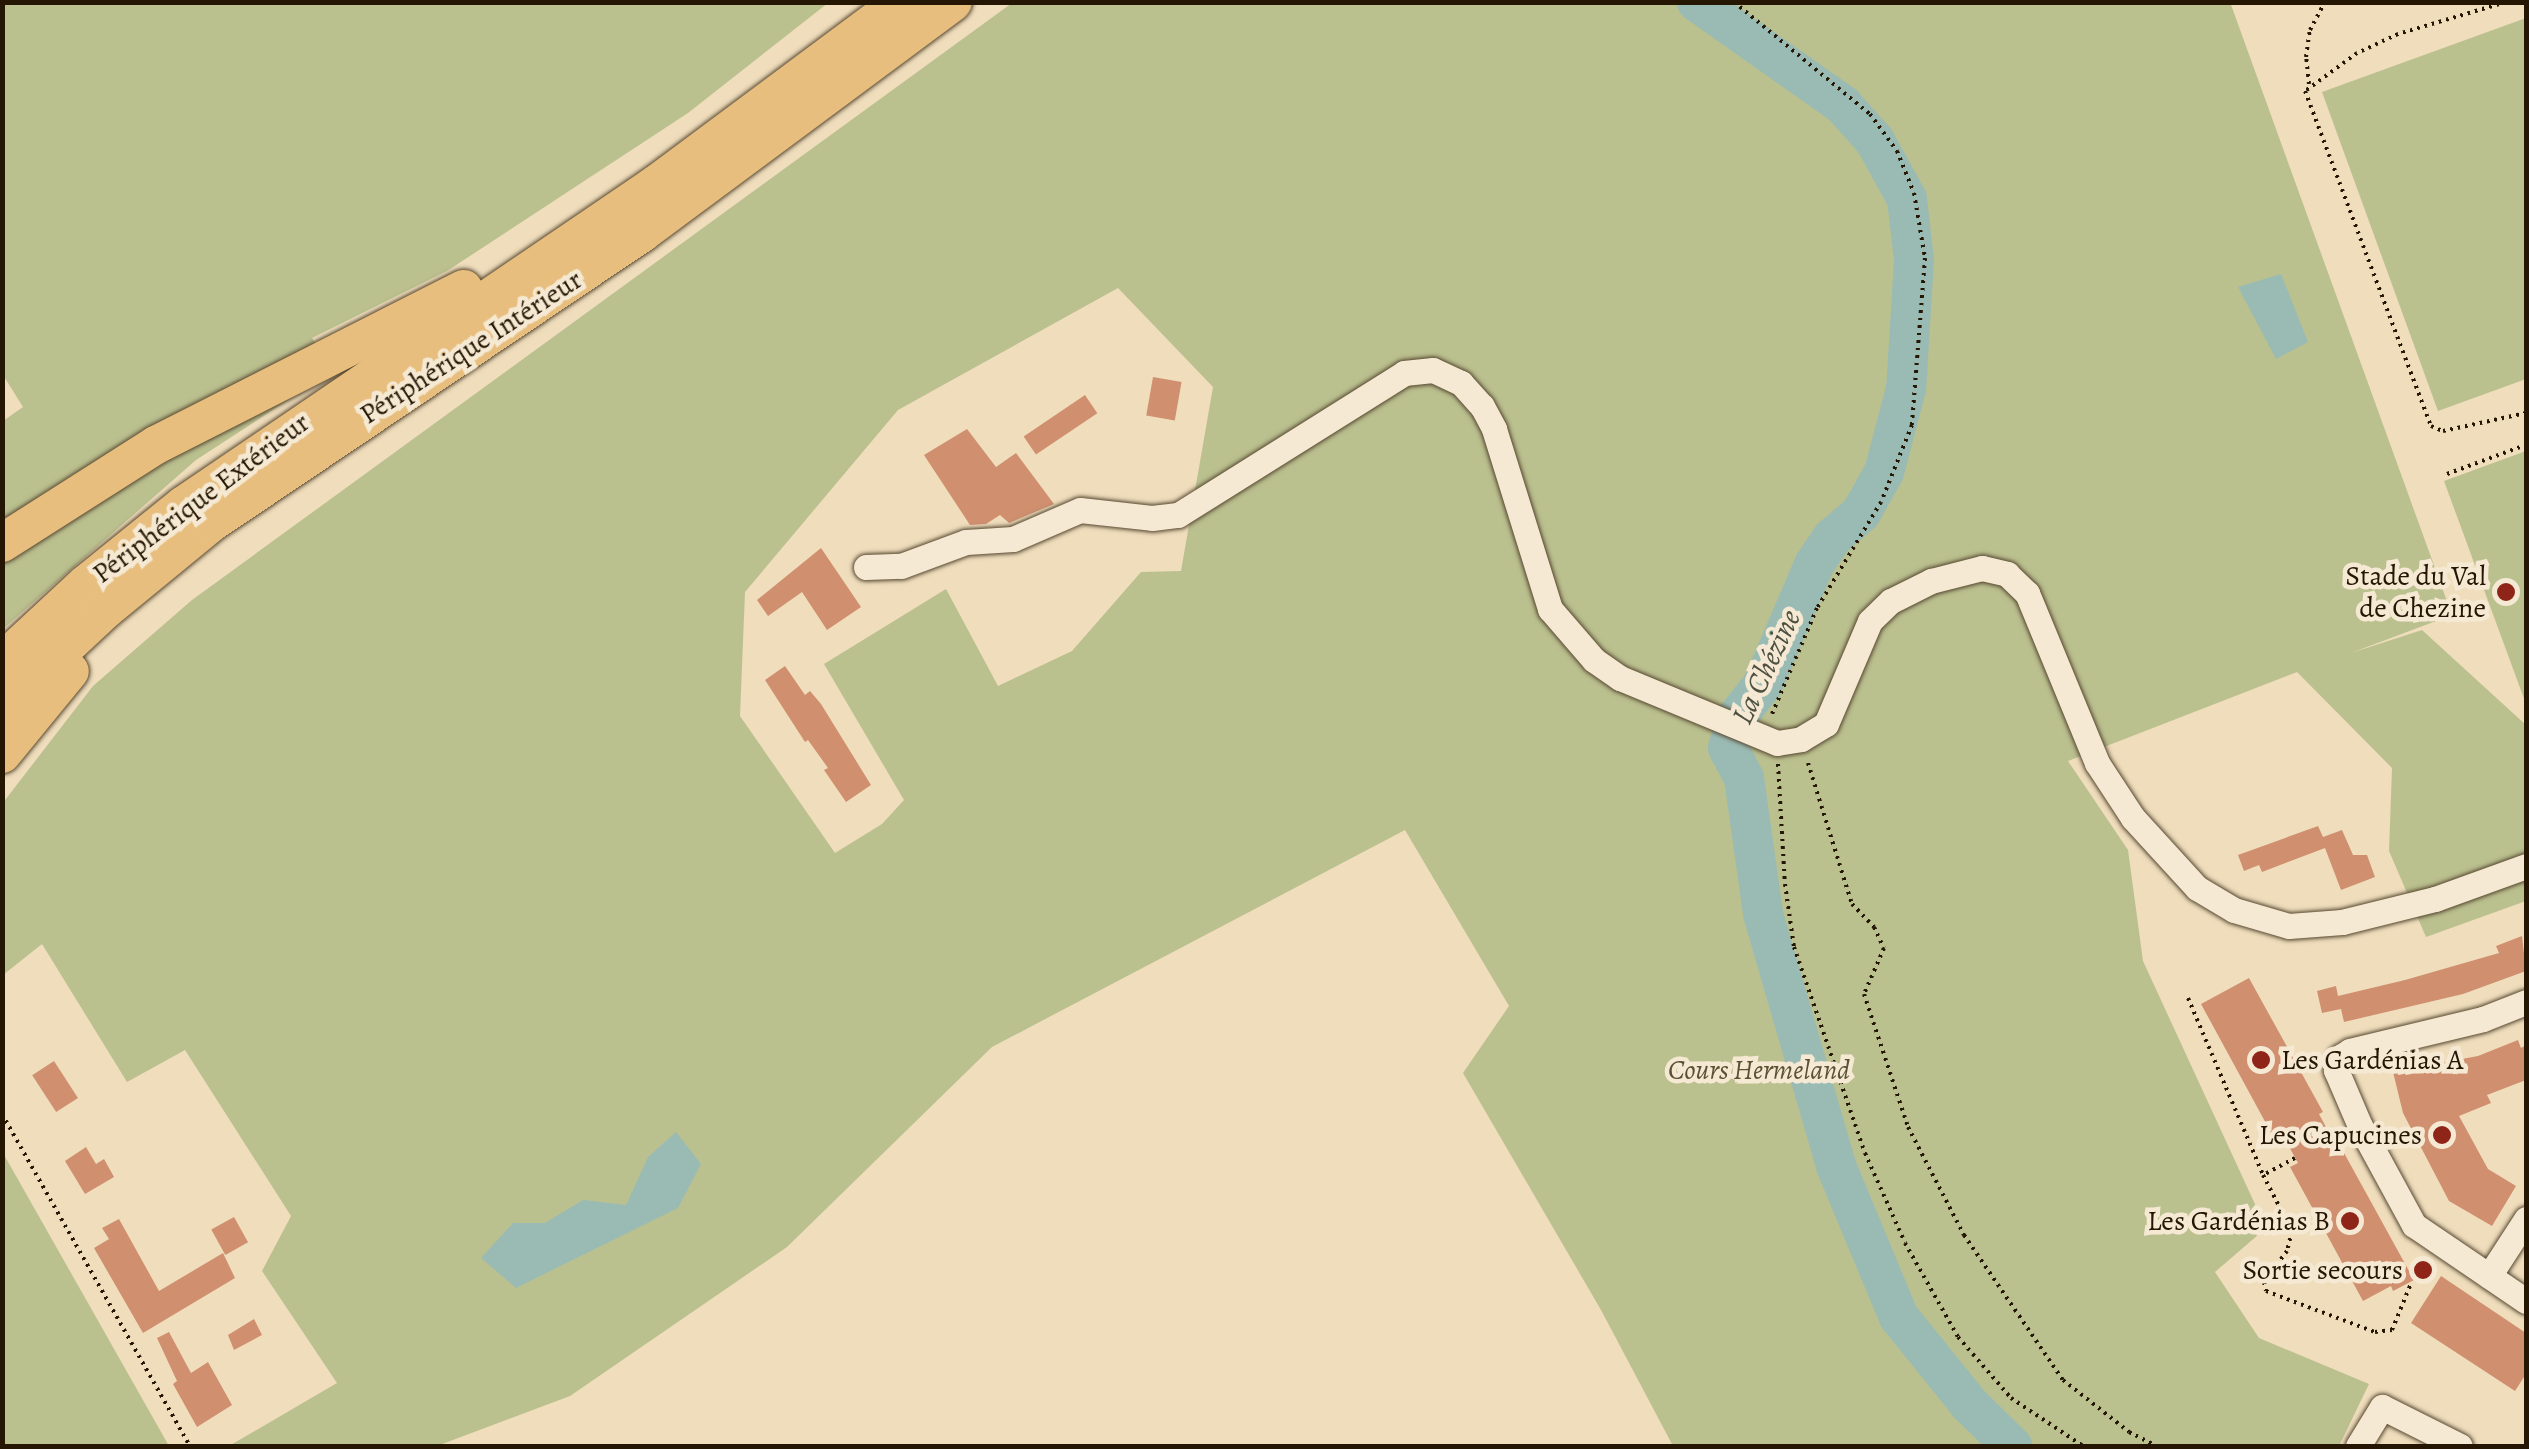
<!DOCTYPE html>
<html>
<head>
<meta charset="utf-8">
<style>
	body { margin:0 }
	#map { position:relative; width:2529px; height:1449px; overflow:hidden; background:#efddbc; font-family:Alegreya,serif }
	div>[style] { position:absolute }
	[style*='--x'] { left:calc(var(--x)*1px); top:calc(var(--y)*1px); width:calc(var(--w)*1px); rotate:calc(var(--a)*1deg) }
	.green>* { inset:0; background:#bbc08f }
	.water>* { inset:0; background:#9abbb4 }
	.river>* { height:40px; margin:-20px; padding:0 20px; transform-origin:20px; border-radius:20px; background:#9abbb4 }
	.building>* { inset:0; background:#d09070; transform-origin:0 0 }
	.path>* { height:4px; margin-top:-2px; transform-origin:0; background:repeating-linear-gradient(90deg,#241603 0 2.5px,transparent 0 7.5px) }
	.roads { filter:drop-shadow(0 0 2px #574831) drop-shadow(0 0 2px #574831) }
	.minor>* { height:25px; margin:-12.5px; padding:0 12.5px; transform-origin:12.5px; border-radius:12.5px; background:#f5e9d3 }
	.highway>* { height:38px; margin:-19px; padding:0 19px; transform-origin:19px; border-radius:19px; background:#e8be7e }
	.dots>* { width:28px; height:28px; translate:-50% -50%; box-sizing:border-box; border:5px solid #f5e9d3; border-radius:50% }
	span { translate:-50% -50%; white-space:nowrap; text-align:center; line-height:1.15; -webkit-text-stroke:9px #f5e9d3; paint-order:stroke }
	.street-label { font-size:28px; color:#241603 }
	.poi-label { font-size:28px; color:#241603 }
	.right { translate:-100% -50%; text-align:right }
	.left { translate:0 -50%; text-align:left }
	.park-label { font-size:28px; color:#595234; font-style:italic }
	.water-label { font-size:30px; color:#4d5041; font-style:italic }
	.frame { position:absolute; inset:0; border:5px solid #241603; pointer-events:none }
</style>
</head>
<body>
<div id="map">
	<div class="green">
		<div style="clip-path:polygon(evenodd,2230px 2px,2452px 615px,2351px 653px,2422px 630px,2526px 725px,2526px 901px,2426px 937px,2389px 851px,2392px 768px,2297px 672px,2068px 761px,2128px 850px,2143px 961px,2266px 1228px,2215px 1272px,2259px 1338px,2369px 1384px,2339px 1446px,1673px 1446px,1601px 1310px,1463px 1073px,1509px 1006px,1405px 830px,992px 1047px,787px 1247px,570px 1396px,437px 1446px,229px 1446px,337px 1383px,262px 1271px,291px 1216px,185px 1050px,127px 1082px,42px 944px,3px 975px,2px 804px,93px 686px,192px 600px,1012px 3px,2230px 2px,1118px 288px,1213px 387px,1181px 571px,1141px 572px,1072px 651px,998px 686px,946px 589px,824px 664px,904px 800px,882px 824px,835px 853px,740px 716px,745px 592px,898px 410px,1118px 288px)"></div>
		<div style="clip-path:polygon(3px 3px,828px 3px,688px 113px,447px 271px,312px 338px,333px 371px,196px 460px,3px 629px,3px 421px,23px 407px,3px 375px)"></div>
		<div style="clip-path:polygon(2526px 18px,2526px 379px,2438px 411px,2322px 92px)"></div>
		<div style="clip-path:polygon(2526px 451px,2526px 704px,2444px 481px)"></div>
		<div style="clip-path:polygon(2px 1153px,3px 1153px,169px 1446px,3px 1446px)"></div>
	</div>
	<div class="water">
		<div style="clip-path:polygon(2281px 274px,2308px 342px,2276px 359px,2238px 287px)"></div>
		<div style="clip-path:polygon(676px 1132px,701px 1164px,678px 1208px,516px 1288px,481px 1258px,513px 1223px,545px 1223px,583px 1200px,626px 1205px,648px 1157px)"></div>
	</div>
	<div class="river">
		<div style="--x:1697;--y:2;--w:179;--a:35.2"></div>
		<div style="--x:1843;--y:105;--w:48;--a:48.4"></div>
		<div style="--x:1875;--y:141;--w:66;--a:61.1"></div>
		<div style="--x:1907;--y:199;--w:61;--a:83.5"></div>
		<div style="--x:1914;--y:260;--w:129;--a:93.5"></div>
		<div style="--x:1906;--y:389;--w:86;--a:104.8"></div>
		<div style="--x:1884;--y:472;--w:47;--a:119.3"></div>
		<div style="--x:1861;--y:513;--w:38;--a:139"></div>
		<div style="--x:1832;--y:538;--w:32;--a:124"></div>
		<div style="--x:1814;--y:565;--w:129;--a:113.2"></div>
		<div style="--x:1763;--y:684;--w:42;--a:128.2"></div>
		<div style="--x:1737;--y:717;--w:32;--a:106"></div>
		<div style="--x:1728;--y:748;--w:34;--a:62"></div>
		<div style="--x:1744;--y:778;--w:137;--a:82"></div>
		<div style="--x:1763;--y:914;--w:262;--a:73.8"></div>
		<div style="--x:1836;--y:1166;--w:164;--a:67.4"></div>
		<div style="--x:1899;--y:1317;--w:113;--a:51.1"></div>
		<div style="--x:1970;--y:1405;--w:59;--a:44.3"></div>
	</div>
	<div class="building">
		<div style="left:1153px;top:377px;width:29px;height:39px;rotate:10deg"></div>
		<div style="left:1085px;top:395px;width:22px;height:74px;rotate:56deg"></div>
		<div style="clip-path:polygon(967px 429px,996px 467px,1016px 453px,1054px 504px,1009px 523px,1000px 515px,986px 524px,970px 525px,924px 455px)"></div>
		<div style="clip-path:polygon(821px 548px,861px 607px,827px 630px,802px 592px,768px 616px,757px 600px)"></div>
		<div style="clip-path:polygon(785px 666px,805px 695px,810px 691px,821px 704px,871px 785px,846px 802px,824px 770px,828px 768px,808px 740px,805px 742px,765px 680px)"></div>
		<div style="clip-path:polygon(2318px 826px,2323px 837px,2342px 830px,2353px 855px,2367px 855px,2375px 877px,2341px 890px,2325px 848px,2262px 872px,2259px 865px,2244px 871px,2238px 855px)"></div>
		<div style="clip-path:polygon(2522px 936px,2526px 971px,2463px 994px,2344px 1022px,2341px 1009px,2322px 1013px,2317px 991px,2336px 986px,2338px 996px,2405px 980px,2499px 953px,2496px 946px)"></div>
		<div style="clip-path:polygon(2249px 978px,2323px 1112px,2319px 1114px,2335px 1144px,2338px 1142px,2414px 1280px,2393px 1291px,2391px 1286px,2363px 1301px,2290px 1167px,2298px 1163px,2282px 1134px,2274px 1138px,2201px 1004px)"></div>
		<div style="clip-path:polygon(2518px 1040px,2521px 1048px,2526px 1045px,2526px 1080px,2487px 1095px,2491px 1103px,2459px 1116px,2488px 1169px,2516px 1186px,2492px 1226px,2449px 1201px,2403px 1113px,2393px 1072px,2478px 1056px)"></div>
		<div style="left:54px;top:1061px;width:44px;height:26px;rotate:57deg"></div>
		<div style="clip-path:polygon(86px 1147px,96px 1164px,104px 1159px,114px 1177px,85px 1194px,65px 1161px)"></div>
		<div style="left:234px;top:1217px;width:29px;height:26px;rotate:61deg"></div>
		<div style="clip-path:polygon(119px 1219px,159px 1291px,223px 1253px,235px 1278px,143px 1333px,94px 1248px,109px 1239px,102px 1228px)"></div>
		<div style="clip-path:polygon(2441px 1276px,2526px 1333px,2526px 1374px,2515px 1391px,2411px 1323px)"></div>
		<div style="clip-path:polygon(254px 1319px,262px 1335px,234px 1350px,228px 1335px)"></div>
		<div style="clip-path:polygon(169px 1332px,191px 1373px,208px 1362px,232px 1405px,197px 1427px,173px 1384px,177px 1381px,157px 1338px)"></div>
	</div>
	<div class="path">
		<div style="--x:1734;--y:2;--w:176;--a:39.5"></div>
		<div style="--x:1870;--y:114;--w:46;--a:53.9"></div>
		<div style="--x:1897;--y:151;--w:45;--a:68"></div>
		<div style="--x:1914;--y:193;--w:66;--a:80.4"></div>
		<div style="--x:1925;--y:258;--w:168;--a:94.5"></div>
		<div style="--x:1912;--y:425;--w:83;--a:111.9"></div>
		<div style="--x:1881;--y:502;--w:124;--a:121.1"></div>
		<div style="--x:1817;--y:608;--w:115;--a:113"></div>
		<div style="--x:2506;--y:2;--w:113;--a:163.5"></div>
		<div style="--x:2398;--y:34;--w:45;--a:155.1"></div>
		<div style="--x:2357;--y:53;--w:64;--a:143.8"></div>
		<div style="--x:2305;--y:91;--w:358;--a:69.4"></div>
		<div style="--x:2431;--y:426;--w:13;--a:23"></div>
		<div style="--x:2443;--y:431;--w:85;--a:-12.2"></div>
		<div style="--x:2309;--y:84;--w:27;--a:-96"></div>
		<div style="--x:2306;--y:57;--w:27;--a:-82"></div>
		<div style="--x:2310;--y:30;--w:32;--a:-62"></div>
		<div style="--x:2447;--y:474;--w:84;--a:-20.2"></div>
		<div style="--x:1808;--y:763;--w:148;--a:72.7"></div>
		<div style="--x:1852;--y:904;--w:32;--a:46"></div>
		<div style="--x:1874;--y:927;--w:23;--a:65"></div>
		<div style="--x:1884;--y:948;--w:50;--a:113.5"></div>
		<div style="--x:1864;--y:994;--w:140;--a:71.7"></div>
		<div style="--x:1908;--y:1127;--w:122;--a:62.6"></div>
		<div style="--x:1964;--y:1235;--w:176;--a:55.7"></div>
		<div style="--x:2063;--y:1380;--w:84;--a:38.2"></div>
		<div style="--x:2129;--y:1432;--w:30;--a:27"></div>
		<div style="--x:1778;--y:764;--w:120;--a:86.7"></div>
		<div style="--x:1785;--y:884;--w:64;--a:81.9"></div>
		<div style="--x:1794;--y:947;--w:218;--a:71"></div>
		<div style="--x:1865;--y:1153;--w:98;--a:66"></div>
		<div style="--x:1905;--y:1243;--w:108;--a:60.6"></div>
		<div style="--x:1958;--y:1337;--w:81;--a:49"></div>
		<div style="--x:2011;--y:1398;--w:87;--a:33.7"></div>
		<div style="--x:2188;--y:998;--w:192;--a:67"></div>
		<div style="--x:2;--y:1114;--w:382;--a:60.5"></div>
		<div style="--x:2295;--y:1158;--w:36;--a:152"></div>
		<div style="--x:2263;--y:1175;--w:63;--a:62.6"></div>
		<div style="--x:2292;--y:1231;--w:21;--a:104"></div>
		<div style="--x:2287;--y:1251;--w:39;--a:127"></div>
		<div style="--x:2264;--y:1282;--w:9;--a:77"></div>
		<div style="--x:2266;--y:1291;--w:116;--a:20.6"></div>
		<div style="--x:2375;--y:1332;--w:17;--a:-7"></div>
		<div style="--x:2392;--y:1330;--w:48;--a:-67.8"></div>
	</div>
	<div class="roads">
		<div class="minor">
			<div style="--x:866;--y:567;--w:35;--a:-2"></div>
			<div style="--x:901;--y:566;--w:69;--a:-20.3"></div>
			<div style="--x:966;--y:542;--w:47;--a:-3.7"></div>
			<div style="--x:1013;--y:539;--w:73;--a:-23.4"></div>
			<div style="--x:1080;--y:510;--w:72;--a:6.3"></div>
			<div style="--x:1152;--y:518;--w:26;--a:-7"></div>
			<div style="--x:1178;--y:515;--w:267;--a:-32.1"></div>
			<div style="--x:1404;--y:373;--w:29;--a:-6"></div>
			<div style="--x:1433;--y:370;--w:31;--a:25"></div>
			<div style="--x:1461;--y:383;--w:31;--a:48"></div>
			<div style="--x:1482;--y:406;--w:26;--a:62"></div>
			<div style="--x:1494;--y:429;--w:189;--a:72.7"></div>
			<div style="--x:1550;--y:609;--w:67;--a:49.2"></div>
			<div style="--x:1594;--y:660;--w:32;--a:35"></div>
			<div style="--x:1620;--y:678;--w:170;--a:22.5"></div>
			<div style="--x:1777;--y:743;--w:24;--a:-9"></div>
			<div style="--x:1801;--y:739;--w:29;--a:-31"></div>
			<div style="--x:1826;--y:724;--w:112;--a:-66.9"></div>
			<div style="--x:1870;--y:621;--w:29;--a:-44"></div>
			<div style="--x:1891;--y:601;--w:45;--a:-26.6"></div>
			<div style="--x:1931;--y:581;--w:53;--a:-14.3"></div>
			<div style="--x:1982;--y:568;--w:26;--a:13"></div>
			<div style="--x:2007;--y:574;--w:28;--a:44"></div>
			<div style="--x:2027;--y:593;--w:184;--a:67.6"></div>
			<div style="--x:2097;--y:763;--w:66;--a:56.8"></div>
			<div style="--x:2133;--y:818;--w:95;--a:47.6"></div>
			<div style="--x:2197;--y:888;--w:43;--a:30.7"></div>
			<div style="--x:2234;--y:910;--w:57;--a:16.2"></div>
			<div style="--x:2289;--y:926;--w:53;--a:-4.3"></div>
			<div style="--x:2342;--y:922;--w:96;--a:-13.9"></div>
			<div style="--x:2435;--y:899;--w:97;--a:-19.9"></div>
			<div style="--x:2526;--y:1002;--w:46;--a:158.4"></div>
			<div style="--x:2483;--y:1019;--w:137;--a:166.5"></div>
			<div style="--x:2350;--y:1051;--w:12;--a:149"></div>
			<div style="--x:2340;--y:1057;--w:14;--a:107"></div>
			<div style="--x:2336;--y:1070;--w:61;--a:66.8"></div>
			<div style="--x:2360;--y:1126;--w:113;--a:61.4"></div>
			<div style="--x:2414;--y:1225;--w:135;--a:34.2"></div>
			<div style="--x:2489;--y:1276;--w:68;--a:-57"></div>
			<div style="--x:2358;--y:1446;--w:46;--a:-58.4"></div>
			<div style="--x:2382;--y:1407;--w:87;--a:26.6"></div>
		</div>
		<div class="highway">
			<div style="--x:2;--y:543;--w:183;--a:-32.5"></div>
			<div style="--x:156;--y:445;--w:345;--a:-26.9"></div>
			<div style="--x:2;--y:662;--w:115;--a:-42.9"></div>
			<div style="--x:86;--y:584;--w:126;--a:-38.9"></div>
			<div style="--x:184;--y:505;--w:573;--a:-34.19"></div>
			<div style="--x:658;--y:183;--w:303;--a:-36.7"></div>
			<div style="--x:2;--y:706;--w:141;--a:-43"></div>
			<div style="--x:105;--y:610;--w:137;--a:-39.4"></div>
			<div style="--x:211;--y:523;--w:519;--a:-33.93"></div>
			<div style="--x:642;--y:233;--w:387;--a:-36.6"></div>
			<div style="--x:2;--y:754;--w:107;--a:-50.7"></div>
		</div>
	</div>
	<div class="dots">
		<div style="left:2506px;top:592px;background:#8f2418"></div>
		<div style="left:2261px;top:1060px;background:#8f2418"></div>
		<div style="left:2442px;top:1135px;background:#8f2418"></div>
		<div style="left:2350px;top:1221px;background:#8f2418"></div>
		<div style="left:2423px;top:1270px;background:#8f2418"></div>
	</div>
	<div class="street-label">
		<span style="left:471px;top:347px;rotate:-33deg">Périphérique Intérieur</span>
		<span style="left:201px;top:498px;rotate:-37deg">Périphérique Extérieur</span>
	</div>
	<div class="poi-label">
		<span class="right" style="left:2486px;top:592px">Stade du Val<br>de Chezine</span>
		<span class="left" style="left:2281px;top:1060px">Les Gardénias A</span>
		<span class="right" style="left:2422px;top:1135px">Les Capucines</span>
		<span class="right" style="left:2330px;top:1221px">Les Gardénias B</span>
		<span class="right" style="left:2403px;top:1270px">Sortie secours</span>
	</div>
	<div class="park-label">
		<span style="left:1759px;top:1070px">Cours Hermeland</span>
	</div>
	<div class="water-label">
		<span style="left:1766px;top:667px;rotate:-65deg">La Chézine</span>
	</div>
	<div class="frame"></div>
</div>
</body>
</html>
